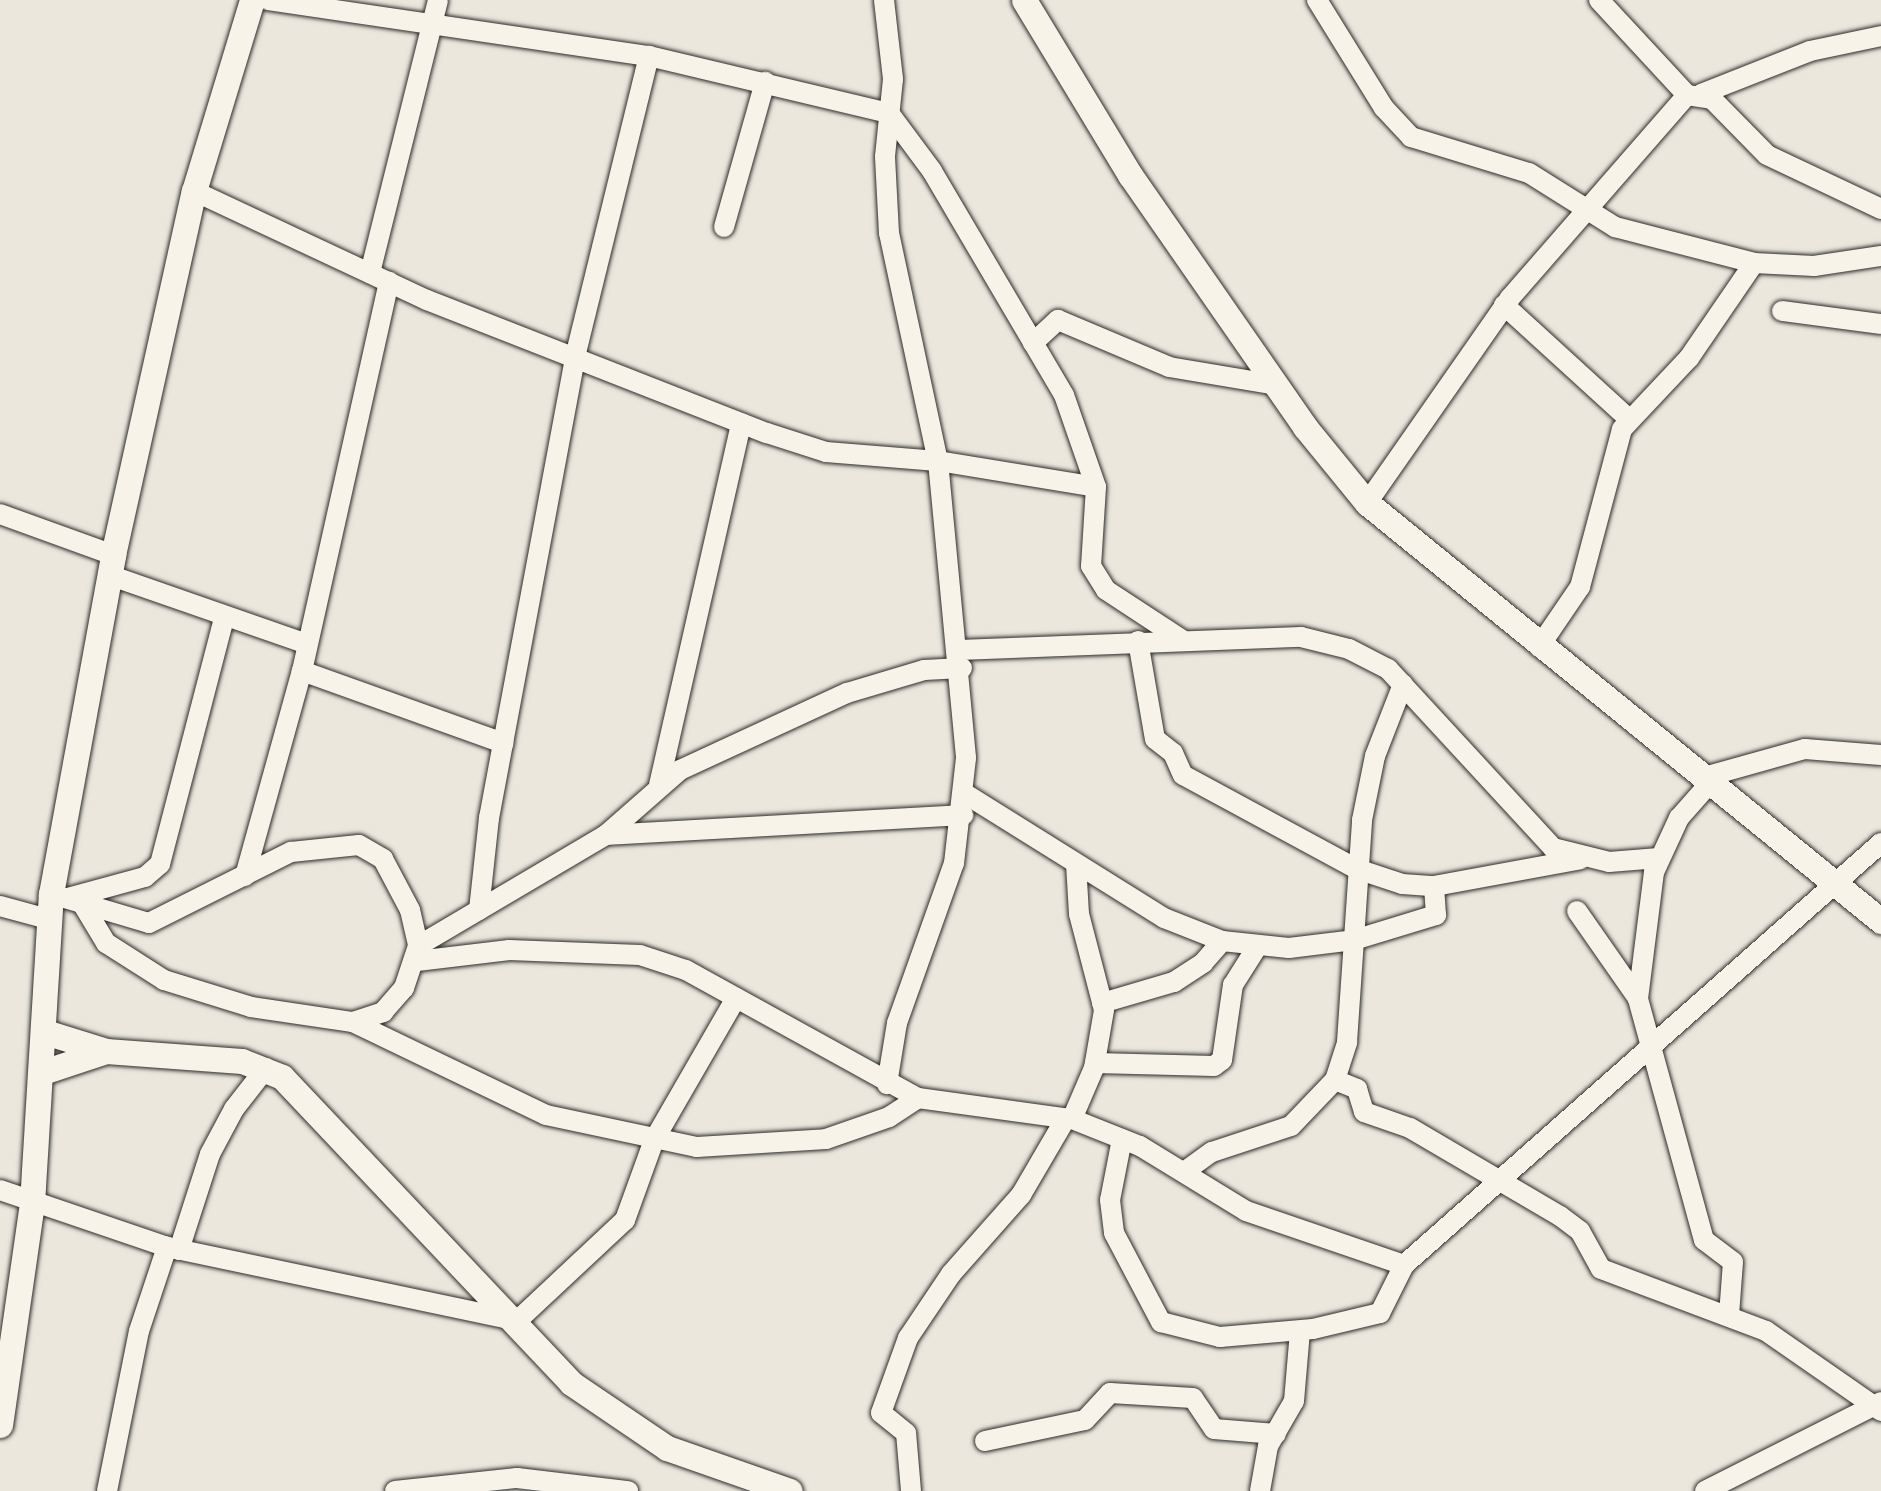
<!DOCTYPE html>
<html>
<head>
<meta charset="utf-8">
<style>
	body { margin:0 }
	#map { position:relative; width:1881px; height:1491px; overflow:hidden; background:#ebe7dd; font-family:Pangolin,sans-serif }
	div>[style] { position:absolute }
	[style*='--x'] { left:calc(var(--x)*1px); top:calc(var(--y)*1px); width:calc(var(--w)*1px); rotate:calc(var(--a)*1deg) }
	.roads { filter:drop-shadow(0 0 2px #2b2b2b) drop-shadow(0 0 2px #2b2b2b) }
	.minor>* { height:20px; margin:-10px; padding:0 10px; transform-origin:10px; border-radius:10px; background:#f7f3e8 }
	.tertiary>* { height:25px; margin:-12.5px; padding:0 12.5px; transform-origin:12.5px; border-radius:12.5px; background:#f7f3e8 }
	span { translate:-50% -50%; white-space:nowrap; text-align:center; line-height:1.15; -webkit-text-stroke:9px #f7f3e8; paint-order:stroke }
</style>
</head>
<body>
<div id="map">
	<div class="roads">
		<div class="minor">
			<div style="--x:268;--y:0;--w:385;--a:8.4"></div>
			<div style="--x:649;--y:56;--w:247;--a:13.4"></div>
			<div style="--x:889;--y:113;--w:72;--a:53.4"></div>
			<div style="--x:932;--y:171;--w:260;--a:59.5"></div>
			<div style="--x:1064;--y:395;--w:97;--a:70.8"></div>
			<div style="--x:1096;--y:487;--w:79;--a:93.6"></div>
			<div style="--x:1091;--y:566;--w:28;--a:58"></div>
			<div style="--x:1106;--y:590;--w:91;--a:33.3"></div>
			<div style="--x:884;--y:0;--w:80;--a:83.5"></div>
			<div style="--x:893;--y:79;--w:78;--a:95.9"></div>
			<div style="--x:885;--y:157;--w:76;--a:87"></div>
			<div style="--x:889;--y:233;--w:233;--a:77.9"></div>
			<div style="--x:938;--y:461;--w:298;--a:84.6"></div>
			<div style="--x:966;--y:758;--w:106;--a:96.5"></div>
			<div style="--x:954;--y:863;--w:170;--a:109.6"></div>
			<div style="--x:897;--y:1023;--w:62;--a:99.3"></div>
			<div style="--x:1317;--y:0;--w:127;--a:58.2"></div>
			<div style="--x:1384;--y:108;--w:40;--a:47"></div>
			<div style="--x:1411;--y:137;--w:123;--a:17"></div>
			<div style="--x:1529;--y:173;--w:102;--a:32.1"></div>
			<div style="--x:1615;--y:227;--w:144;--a:14.5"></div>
			<div style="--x:1754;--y:263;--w:60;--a:2.9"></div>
			<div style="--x:1814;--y:266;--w:68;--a:-8.5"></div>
			<div style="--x:1599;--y:0;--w:129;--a:47.2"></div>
			<div style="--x:1687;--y:95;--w:25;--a:9"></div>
			<div style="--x:1712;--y:99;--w:78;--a:45.5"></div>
			<div style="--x:1767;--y:155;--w:126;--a:25.3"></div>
			<div style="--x:1701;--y:94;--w:117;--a:-21.5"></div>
			<div style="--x:1810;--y:51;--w:73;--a:-11.9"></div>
			<div style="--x:194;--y:191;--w:257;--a:25.1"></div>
			<div style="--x:427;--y:300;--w:365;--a:21.4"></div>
			<div style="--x:767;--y:433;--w:62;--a:17.9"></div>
			<div style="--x:826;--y:452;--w:112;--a:4.6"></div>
			<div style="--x:938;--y:461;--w:160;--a:9.3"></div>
			<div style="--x:724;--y:227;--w:151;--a:-74.2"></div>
			<div style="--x:370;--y:273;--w:281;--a:-76"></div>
			<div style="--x:1504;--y:305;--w:169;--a:42.4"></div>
			<div style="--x:1782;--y:311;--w:100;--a:7.5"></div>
			<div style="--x:1033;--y:343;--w:34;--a:-43"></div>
			<div style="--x:1058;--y:320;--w:121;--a:22.9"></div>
			<div style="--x:1169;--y:367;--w:109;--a:9.5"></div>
			<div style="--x:1367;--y:503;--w:250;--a:-55.1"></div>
			<div style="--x:1510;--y:298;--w:269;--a:-48.9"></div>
			<div style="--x:0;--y:514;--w:120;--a:19.9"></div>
			<div style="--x:109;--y:575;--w:210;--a:19.2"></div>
			<div style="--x:1138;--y:641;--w:99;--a:80.2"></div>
			<div style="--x:1155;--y:739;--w:23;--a:38"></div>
			<div style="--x:1173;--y:753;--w:24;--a:66"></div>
			<div style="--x:1183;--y:775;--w:198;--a:28.4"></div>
			<div style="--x:1357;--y:869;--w:47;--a:18.4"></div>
			<div style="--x:1402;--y:884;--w:32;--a:4"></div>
			<div style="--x:1434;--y:886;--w:149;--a:-10.4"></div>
			<div style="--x:1539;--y:647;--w:73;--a:-55.7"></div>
			<div style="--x:1580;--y:587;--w:163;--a:-75.1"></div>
			<div style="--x:1622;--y:429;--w:98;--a:-46.7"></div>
			<div style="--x:1689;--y:358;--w:115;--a:-55.6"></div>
			<div style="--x:959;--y:650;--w:342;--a:-2.2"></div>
			<div style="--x:1301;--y:637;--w:49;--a:14"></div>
			<div style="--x:1349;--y:649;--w:44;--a:27.1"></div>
			<div style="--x:1388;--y:669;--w:243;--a:47.3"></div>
			<div style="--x:1553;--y:848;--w:58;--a:14"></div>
			<div style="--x:1609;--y:862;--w:50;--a:-4.6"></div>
			<div style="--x:302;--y:671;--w:214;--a:19.7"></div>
			<div style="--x:1701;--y:778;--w:108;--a:-15.6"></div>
			<div style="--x:1805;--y:749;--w:76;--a:4.5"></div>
			<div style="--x:1709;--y:784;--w:45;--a:131.4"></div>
			<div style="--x:1679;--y:818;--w:60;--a:114.8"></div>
			<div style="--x:1654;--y:872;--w:128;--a:97.2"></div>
			<div style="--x:1638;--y:999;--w:250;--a:74.7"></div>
			<div style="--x:1704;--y:1240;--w:36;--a:37"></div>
			<div style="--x:1733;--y:1262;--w:53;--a:94.3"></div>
			<div style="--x:659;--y:785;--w:371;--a:-77.2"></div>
			<div style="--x:964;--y:793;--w:236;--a:32"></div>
			<div style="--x:1164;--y:918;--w:62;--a:21.6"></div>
			<div style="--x:1222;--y:941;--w:67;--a:6"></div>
			<div style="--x:1289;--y:948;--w:65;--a:-7"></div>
			<div style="--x:1354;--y:940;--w:86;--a:-17"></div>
			<div style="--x:1436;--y:915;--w:29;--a:-94"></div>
			<div style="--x:606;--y:835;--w:358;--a:-3.2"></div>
			<div style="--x:245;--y:876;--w:213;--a:-74.5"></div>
			<div style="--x:302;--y:671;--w:399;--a:-77.4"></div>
			<div style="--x:51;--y:894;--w:102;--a:16.5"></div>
			<div style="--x:149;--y:923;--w:159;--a:-26.6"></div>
			<div style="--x:291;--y:852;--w:68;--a:-5.9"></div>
			<div style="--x:359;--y:845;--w:28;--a:30"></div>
			<div style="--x:383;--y:859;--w:58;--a:62.1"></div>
			<div style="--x:410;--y:910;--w:37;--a:77"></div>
			<div style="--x:68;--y:898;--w:80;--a:-15.3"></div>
			<div style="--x:145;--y:877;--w:20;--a:-41"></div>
			<div style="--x:160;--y:864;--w:253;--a:-75.4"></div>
			<div style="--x:82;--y:903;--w:47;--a:59"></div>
			<div style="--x:106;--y:943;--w:69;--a:32.5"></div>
			<div style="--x:164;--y:980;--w:91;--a:17.2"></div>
			<div style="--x:251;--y:1007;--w:103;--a:8.4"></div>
			<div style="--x:353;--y:1022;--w:32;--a:-18"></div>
			<div style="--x:383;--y:1012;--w:32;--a:-49"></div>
			<div style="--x:404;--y:988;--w:44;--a:-71.6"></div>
			<div style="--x:418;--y:946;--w:218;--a:-30.6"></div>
			<div style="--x:606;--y:835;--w:98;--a:-41.3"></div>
			<div style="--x:680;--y:770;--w:184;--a:-24.8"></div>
			<div style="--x:847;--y:693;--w:80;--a:-16.6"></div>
			<div style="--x:924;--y:670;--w:38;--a:-3"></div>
			<div style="--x:0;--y:906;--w:50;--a:15.2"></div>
			<div style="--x:479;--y:910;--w:93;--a:-83.8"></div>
			<div style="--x:489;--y:818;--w:473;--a:-79.4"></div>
			<div style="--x:576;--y:353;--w:306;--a:-76.2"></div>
			<div style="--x:1577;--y:911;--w:105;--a:55.1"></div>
			<div style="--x:417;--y:961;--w:93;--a:-6.8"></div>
			<div style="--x:509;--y:950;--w:131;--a:2.2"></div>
			<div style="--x:640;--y:955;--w:48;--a:18.1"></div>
			<div style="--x:686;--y:970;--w:265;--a:28.9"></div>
			<div style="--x:918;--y:1098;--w:155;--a:7.8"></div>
			<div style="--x:1072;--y:1119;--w:73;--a:21.7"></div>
			<div style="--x:1140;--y:1146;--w:124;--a:31.5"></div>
			<div style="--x:1246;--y:1211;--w:167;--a:18.9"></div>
			<div style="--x:1102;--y:1003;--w:75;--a:-16.3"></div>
			<div style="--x:1174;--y:982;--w:35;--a:-33"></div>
			<div style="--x:1203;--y:963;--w:29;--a:-49"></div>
			<div style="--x:353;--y:1022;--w:214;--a:25.7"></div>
			<div style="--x:546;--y:1115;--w:154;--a:12"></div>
			<div style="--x:697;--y:1147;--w:129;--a:-3.5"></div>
			<div style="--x:826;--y:1139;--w:67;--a:-19.2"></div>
			<div style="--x:889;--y:1117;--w:35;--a:-33"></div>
			<div style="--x:1095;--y:1063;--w:119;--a:1.4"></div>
			<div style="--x:1214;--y:1066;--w:10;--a:-37"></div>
			<div style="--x:1222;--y:1060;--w:76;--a:-81.7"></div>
			<div style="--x:1233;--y:985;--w:45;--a:-57.7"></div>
			<div style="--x:1335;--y:1080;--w:24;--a:22"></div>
			<div style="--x:1357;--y:1089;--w:24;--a:73"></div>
			<div style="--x:1364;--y:1112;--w:49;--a:19.2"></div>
			<div style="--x:1410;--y:1128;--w:174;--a:30.4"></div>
			<div style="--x:1560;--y:1216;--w:25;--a:37"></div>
			<div style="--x:1580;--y:1231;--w:43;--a:61.1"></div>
			<div style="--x:1601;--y:1269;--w:176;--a:20.6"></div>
			<div style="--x:1766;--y:1331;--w:140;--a:34.8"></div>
			<div style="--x:1072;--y:1119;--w:56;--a:-66.7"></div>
			<div style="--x:1094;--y:1068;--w:59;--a:-80.2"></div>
			<div style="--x:1104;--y:1010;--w:99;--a:-104.6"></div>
			<div style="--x:1079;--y:914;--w:50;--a:-93.4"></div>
			<div style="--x:1122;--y:1139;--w:62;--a:101.1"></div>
			<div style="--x:1110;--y:1200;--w:33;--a:83"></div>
			<div style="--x:1114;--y:1233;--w:101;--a:62.2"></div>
			<div style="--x:1161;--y:1322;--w:61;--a:14.3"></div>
			<div style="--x:1220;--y:1337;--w:93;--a:-4.9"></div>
			<div style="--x:1313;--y:1329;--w:69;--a:-13.4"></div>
			<div style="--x:1380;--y:1313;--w:54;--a:-63.4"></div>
			<div style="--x:1404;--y:1265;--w:637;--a:-41.5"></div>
			<div style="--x:1184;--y:1172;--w:34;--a:-36"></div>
			<div style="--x:1212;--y:1152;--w:83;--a:-18.2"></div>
			<div style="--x:1291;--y:1126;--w:64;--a:-46.3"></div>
			<div style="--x:1335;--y:1080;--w:40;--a:-72"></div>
			<div style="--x:1347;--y:1042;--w:223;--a:-86.1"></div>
			<div style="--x:1362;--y:820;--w:65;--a:-78.5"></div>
			<div style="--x:1375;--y:756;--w:77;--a:-68.7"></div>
			<div style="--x:0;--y:1190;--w:176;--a:18.8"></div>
			<div style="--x:167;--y:1247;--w:358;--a:11.9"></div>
			<div style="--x:517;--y:1321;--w:148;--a:-43.1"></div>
			<div style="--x:625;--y:1220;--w:85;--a:-70.1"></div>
			<div style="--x:654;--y:1140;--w:164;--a:-60"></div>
			<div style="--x:179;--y:1250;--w:101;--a:-72.1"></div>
			<div style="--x:210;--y:1154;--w:51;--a:-61.9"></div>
			<div style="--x:234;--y:1109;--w:52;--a:-52"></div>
			<div style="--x:985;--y:1441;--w:102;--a:-11.9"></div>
			<div style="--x:1085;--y:1420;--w:37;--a:-47"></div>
			<div style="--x:1110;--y:1393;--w:83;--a:3.4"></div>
			<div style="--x:1193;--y:1398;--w:37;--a:56"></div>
			<div style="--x:1214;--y:1429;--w:62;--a:4.6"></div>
			<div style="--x:107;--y:1491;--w:163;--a:-78.7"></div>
			<div style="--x:139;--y:1331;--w:89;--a:-71.6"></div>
			<div style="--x:395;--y:1491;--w:123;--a:-6.1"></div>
			<div style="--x:517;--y:1478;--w:112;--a:6.7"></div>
			<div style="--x:911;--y:1491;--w:58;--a:-94.9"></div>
			<div style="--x:906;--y:1433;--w:32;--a:-141"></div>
			<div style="--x:881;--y:1413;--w:80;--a:-70.2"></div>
			<div style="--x:908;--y:1338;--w:77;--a:-56.1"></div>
			<div style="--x:951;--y:1274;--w:106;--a:-48.5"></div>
			<div style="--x:1021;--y:1195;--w:89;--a:-59.7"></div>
			<div style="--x:1260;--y:1491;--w:46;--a:-79.9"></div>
			<div style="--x:1268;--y:1446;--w:52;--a:-60"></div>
			<div style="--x:1294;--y:1401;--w:70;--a:-85.1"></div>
			<div style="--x:1705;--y:1491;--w:197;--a:-26.8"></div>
		</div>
		<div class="tertiary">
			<div style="--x:1024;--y:0;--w:205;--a:58.8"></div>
			<div style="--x:1130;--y:175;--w:307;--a:55.2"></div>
			<div style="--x:1305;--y:427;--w:98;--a:50.8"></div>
			<div style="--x:1367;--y:503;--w:663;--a:39.12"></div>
			<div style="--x:45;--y:1032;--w:64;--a:17.3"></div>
			<div style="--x:106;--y:1051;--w:136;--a:4.2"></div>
			<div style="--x:242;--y:1061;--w:43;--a:21.8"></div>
			<div style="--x:282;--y:1077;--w:421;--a:46.6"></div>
			<div style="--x:571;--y:1383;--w:116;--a:34.1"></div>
			<div style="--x:667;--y:1448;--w:130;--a:19.3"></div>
			<div style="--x:43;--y:1072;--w:66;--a:-18.4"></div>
			<div style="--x:0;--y:1425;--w:224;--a:-81.8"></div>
			<div style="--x:32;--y:1203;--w:310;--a:-86.5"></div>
			<div style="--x:51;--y:894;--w:345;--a:-79.6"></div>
			<div style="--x:113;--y:555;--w:373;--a:-77.5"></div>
			<div style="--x:194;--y:191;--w:200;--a:-73.1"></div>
		</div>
	</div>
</div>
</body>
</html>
